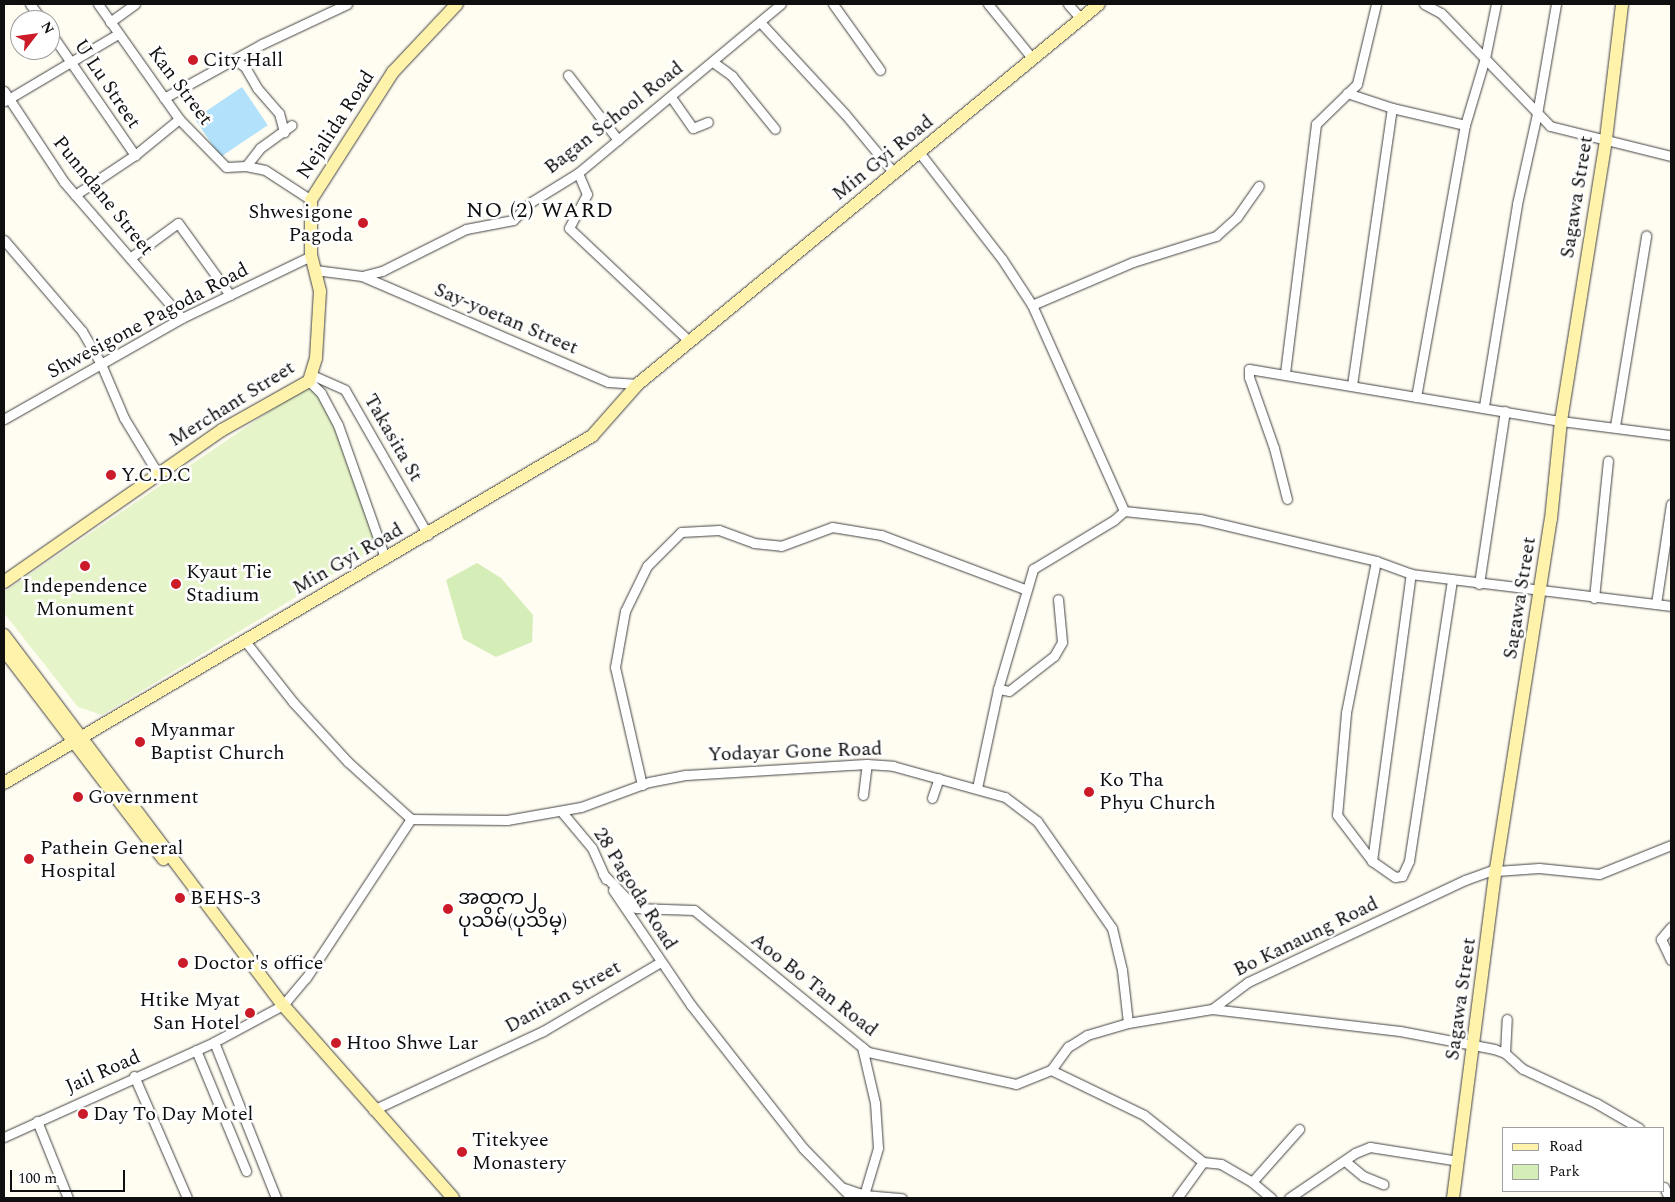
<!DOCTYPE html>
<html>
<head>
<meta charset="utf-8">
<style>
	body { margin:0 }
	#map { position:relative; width:1675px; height:1202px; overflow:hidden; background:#fffcf1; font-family:Spectral,"Noto Sans Myanmar",serif }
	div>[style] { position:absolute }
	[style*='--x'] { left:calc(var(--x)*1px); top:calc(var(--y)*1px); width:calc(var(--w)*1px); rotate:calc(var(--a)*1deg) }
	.green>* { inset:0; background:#d5edb6 }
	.pitch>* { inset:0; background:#e6f4c9 }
	.water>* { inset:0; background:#b1e1fb; transform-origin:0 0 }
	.roads { filter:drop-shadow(0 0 1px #424242) drop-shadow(0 0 1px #424242) }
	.street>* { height:9px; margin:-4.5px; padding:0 4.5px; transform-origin:4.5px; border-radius:4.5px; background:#fff }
	.secondary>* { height:12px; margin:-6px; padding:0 6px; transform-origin:6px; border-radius:6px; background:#fff3ac }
	.dots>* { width:14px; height:14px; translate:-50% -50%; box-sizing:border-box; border:2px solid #fff; border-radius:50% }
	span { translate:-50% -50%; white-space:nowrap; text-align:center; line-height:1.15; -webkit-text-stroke:5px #fff; paint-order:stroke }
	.poi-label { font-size:20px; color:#0f0f0f }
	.left { translate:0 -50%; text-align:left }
	.right { translate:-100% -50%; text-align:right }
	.street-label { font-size:20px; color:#0f0f0f }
	.quarter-label { font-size:22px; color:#0f0f0f; letter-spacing:1px }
	.frame { position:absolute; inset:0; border:5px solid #0f0f0f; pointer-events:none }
	.legend { position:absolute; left:1502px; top:1127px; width:162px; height:65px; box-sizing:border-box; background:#fff; border:1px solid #9f9f9f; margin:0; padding:6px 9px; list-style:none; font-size:15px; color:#0f0f0f }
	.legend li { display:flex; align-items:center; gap:10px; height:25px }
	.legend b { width:25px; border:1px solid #9f9f9f }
	.north { position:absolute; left:10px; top:10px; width:50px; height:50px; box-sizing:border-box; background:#fff; border:1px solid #9f9f9f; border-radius:50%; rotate:60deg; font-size:14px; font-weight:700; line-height:20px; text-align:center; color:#0f0f0f }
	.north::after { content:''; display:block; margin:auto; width:18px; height:22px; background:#cb1b29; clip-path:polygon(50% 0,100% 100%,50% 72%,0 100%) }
	.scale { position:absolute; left:10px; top:1170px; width:115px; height:22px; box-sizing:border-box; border:2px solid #0f0f0f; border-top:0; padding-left:6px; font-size:15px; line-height:18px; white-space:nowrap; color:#0f0f0f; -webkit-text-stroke:4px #fff; paint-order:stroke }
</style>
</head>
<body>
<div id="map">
	<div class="green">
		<div style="clip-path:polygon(477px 563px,501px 578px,533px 615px,532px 642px,496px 657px,463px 639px,446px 580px)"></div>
	</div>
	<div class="pitch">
		<div style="clip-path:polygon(308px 385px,321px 389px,378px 547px,102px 715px,78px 707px,4px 613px,4px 592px)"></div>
	</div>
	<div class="water">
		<div style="left:242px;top:87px;width:46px;height:57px;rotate:56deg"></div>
	</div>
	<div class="roads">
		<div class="street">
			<div style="--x:30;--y:4;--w:20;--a:53"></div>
			<div style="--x:98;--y:4;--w:141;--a:54.8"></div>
			<div style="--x:179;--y:119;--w:67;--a:45.6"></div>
			<div style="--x:226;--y:167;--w:20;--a:-3"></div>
			<div style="--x:246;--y:166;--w:23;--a:-52"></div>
			<div style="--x:260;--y:148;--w:39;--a:-36"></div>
			<div style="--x:833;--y:4;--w:81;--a:54.5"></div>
			<div style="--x:988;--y:4;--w:70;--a:50.8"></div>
			<div style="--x:1068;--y:4;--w:20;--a:49"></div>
			<div style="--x:1424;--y:4;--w:19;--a:28"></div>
			<div style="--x:1441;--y:13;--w:157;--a:46"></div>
			<div style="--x:1550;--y:126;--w:125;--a:13.9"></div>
			<div style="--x:110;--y:22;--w:31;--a:-36"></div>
			<div style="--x:760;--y:22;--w:125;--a:47.3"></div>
			<div style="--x:845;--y:114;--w:77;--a:50.3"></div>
			<div style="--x:50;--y:32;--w:150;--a:55.4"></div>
			<div style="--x:234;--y:59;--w:14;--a:36"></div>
			<div style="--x:245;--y:67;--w:24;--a:60"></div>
			<div style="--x:257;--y:88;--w:33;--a:49"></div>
			<div style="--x:279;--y:113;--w:20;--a:75"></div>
			<div style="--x:713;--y:62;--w:24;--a:36"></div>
			<div style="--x:732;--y:76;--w:68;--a:50.9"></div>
			<div style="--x:568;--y:75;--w:82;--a:52.4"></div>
			<div style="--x:4;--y:91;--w:109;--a:56.6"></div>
			<div style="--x:64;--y:182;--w:180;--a:49.1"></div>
			<div style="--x:1347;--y:93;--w:47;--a:18.4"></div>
			<div style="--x:1392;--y:108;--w:75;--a:13.1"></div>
			<div style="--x:671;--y:97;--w:38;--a:55"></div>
			<div style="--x:693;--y:128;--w:16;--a:-22"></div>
			<div style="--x:164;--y:98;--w:112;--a:-28.9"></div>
			<div style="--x:262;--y:44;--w:94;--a:-25.2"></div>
			<div style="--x:5;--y:101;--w:131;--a:-30.7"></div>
			<div style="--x:919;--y:152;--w:135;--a:52.2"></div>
			<div style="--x:1002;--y:259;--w:55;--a:56.9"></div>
			<div style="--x:1032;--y:305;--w:226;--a:65.9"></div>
			<div style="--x:246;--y:166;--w:19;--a:12"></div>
			<div style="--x:265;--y:170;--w:55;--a:33.1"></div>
			<div style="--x:578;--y:173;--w:23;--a:67"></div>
			<div style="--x:587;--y:194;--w:38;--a:118"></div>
			<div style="--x:569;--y:228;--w:166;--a:43.3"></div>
			<div style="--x:75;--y:195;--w:72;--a:-33.7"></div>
			<div style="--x:135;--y:155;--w:57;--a:-39.3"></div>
			<div style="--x:4;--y:240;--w:120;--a:49.4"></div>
			<div style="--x:82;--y:331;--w:38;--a:60"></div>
			<div style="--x:101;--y:364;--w:59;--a:66.9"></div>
			<div style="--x:124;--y:418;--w:66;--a:58.7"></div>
			<div style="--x:130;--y:258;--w:59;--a:-36.1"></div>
			<div style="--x:178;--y:223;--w:89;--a:54.2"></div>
			<div style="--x:315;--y:270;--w:47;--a:7.3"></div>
			<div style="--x:362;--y:276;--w:21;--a:-14"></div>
			<div style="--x:382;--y:271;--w:94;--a:-26.6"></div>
			<div style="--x:466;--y:229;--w:48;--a:-10.8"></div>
			<div style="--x:513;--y:220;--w:25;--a:-45"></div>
			<div style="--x:531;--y:202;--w:55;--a:-31.7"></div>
			<div style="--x:578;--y:173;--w:264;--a:-39.8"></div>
			<div style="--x:362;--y:276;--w:268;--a:23.3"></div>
			<div style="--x:608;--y:382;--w:30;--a:4"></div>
			<div style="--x:1032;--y:305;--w:110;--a:-23.1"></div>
			<div style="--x:1133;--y:262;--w:87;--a:-17.4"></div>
			<div style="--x:1216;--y:236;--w:28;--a:-42"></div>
			<div style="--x:1237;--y:217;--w:38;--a:-55"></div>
			<div style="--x:1285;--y:373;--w:251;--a:-82.9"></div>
			<div style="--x:1316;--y:124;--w:57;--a:-44.3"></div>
			<div style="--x:1357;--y:84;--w:82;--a:-76.6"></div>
			<div style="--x:312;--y:375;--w:36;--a:24"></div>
			<div style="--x:345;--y:390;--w:167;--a:60.2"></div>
			<div style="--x:309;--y:381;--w:17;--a:45"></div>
			<div style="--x:321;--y:393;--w:36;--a:62"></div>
			<div style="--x:338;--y:425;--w:141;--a:70.5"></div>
			<div style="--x:1352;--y:385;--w:280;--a:-81.8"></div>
			<div style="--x:1416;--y:397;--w:276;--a:-79.8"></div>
			<div style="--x:1465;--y:125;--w:70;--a:-73.4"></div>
			<div style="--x:1485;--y:58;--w:55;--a:-78.5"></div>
			<div style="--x:1484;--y:406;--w:205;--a:-80.7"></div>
			<div style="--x:1517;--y:204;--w:92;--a:-77.5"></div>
			<div style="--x:1537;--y:114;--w:112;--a:-80.2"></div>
			<div style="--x:4;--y:419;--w:205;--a:-29.6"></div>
			<div style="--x:182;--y:318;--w:143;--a:-25.7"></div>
			<div style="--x:1615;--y:426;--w:193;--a:-80.7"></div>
			<div style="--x:1287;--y:499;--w:53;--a:-104.3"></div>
			<div style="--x:1274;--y:448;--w:75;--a:-109.4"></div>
			<div style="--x:1249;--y:377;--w:8;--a:-90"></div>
			<div style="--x:1249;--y:369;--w:316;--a:9.5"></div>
			<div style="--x:1561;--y:421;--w:111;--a:7.3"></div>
			<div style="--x:1376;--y:561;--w:155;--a:101.2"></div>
			<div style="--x:1346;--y:713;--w:102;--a:95"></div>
			<div style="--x:1337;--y:815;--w:58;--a:52.7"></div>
			<div style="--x:1372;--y:861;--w:28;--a:35"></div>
			<div style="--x:1395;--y:877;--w:7;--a:-8"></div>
			<div style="--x:1402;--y:876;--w:17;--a:-65"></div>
			<div style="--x:1409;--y:861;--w:285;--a:-81.3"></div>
			<div style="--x:1479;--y:584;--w:175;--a:-81.5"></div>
			<div style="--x:1594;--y:598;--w:138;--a:-84.2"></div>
			<div style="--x:1656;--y:604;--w:101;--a:-81.5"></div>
			<div style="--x:245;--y:641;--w:78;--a:51.8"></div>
			<div style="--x:293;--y:702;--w:81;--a:47.5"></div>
			<div style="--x:348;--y:762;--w:85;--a:42.1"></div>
			<div style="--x:411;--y:819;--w:96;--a:0.6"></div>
			<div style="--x:507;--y:820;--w:75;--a:-10"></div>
			<div style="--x:581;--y:807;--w:72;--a:-20.2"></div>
			<div style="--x:649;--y:782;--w:38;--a:-11"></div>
			<div style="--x:686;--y:775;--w:181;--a:-3.5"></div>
			<div style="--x:867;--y:764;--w:26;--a:4"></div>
			<div style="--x:893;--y:766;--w:116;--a:15.5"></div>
			<div style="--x:1005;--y:797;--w:40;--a:37"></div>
			<div style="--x:1037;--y:821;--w:131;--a:55"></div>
			<div style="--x:1112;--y:928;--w:43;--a:76.6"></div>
			<div style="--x:1122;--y:970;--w:53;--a:83.5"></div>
			<div style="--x:998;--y:689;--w:11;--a:10"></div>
			<div style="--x:1009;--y:691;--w:57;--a:-37.9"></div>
			<div style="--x:1054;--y:656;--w:16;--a:-60"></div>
			<div style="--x:1062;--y:642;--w:43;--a:-95.3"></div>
			<div style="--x:642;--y:785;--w:121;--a:-102.9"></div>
			<div style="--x:615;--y:667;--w:57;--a:-79.9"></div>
			<div style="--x:625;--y:611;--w:50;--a:-63.9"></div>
			<div style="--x:647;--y:566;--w:48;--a:-45"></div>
			<div style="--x:681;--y:532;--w:38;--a:-3"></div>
			<div style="--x:719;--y:530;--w:37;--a:20"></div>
			<div style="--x:754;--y:543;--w:27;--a:6"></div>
			<div style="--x:781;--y:546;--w:54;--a:-20.4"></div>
			<div style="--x:832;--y:527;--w:50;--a:9.3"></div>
			<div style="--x:881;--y:535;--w:154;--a:20.6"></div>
			<div style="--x:977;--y:788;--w:101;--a:-78"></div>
			<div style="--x:998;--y:689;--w:125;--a:-73.7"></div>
			<div style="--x:1033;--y:569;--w:95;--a:-31.2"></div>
			<div style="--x:1114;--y:520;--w:13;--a:-42"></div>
			<div style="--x:1124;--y:511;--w:76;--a:6"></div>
			<div style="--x:1200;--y:519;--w:181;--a:13.4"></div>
			<div style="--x:1376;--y:561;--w:37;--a:20"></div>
			<div style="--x:1411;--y:574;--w:262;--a:7"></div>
			<div style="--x:863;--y:795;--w:31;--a:-83"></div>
			<div style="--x:932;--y:798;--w:21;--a:-71"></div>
			<div style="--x:561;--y:811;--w:48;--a:50"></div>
			<div style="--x:592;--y:848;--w:34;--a:66"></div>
			<div style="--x:1372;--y:861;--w:290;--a:-82.3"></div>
			<div style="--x:1496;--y:871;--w:43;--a:-4"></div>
			<div style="--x:1539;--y:868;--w:60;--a:5.7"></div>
			<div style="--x:1599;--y:874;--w:78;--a:-21.9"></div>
			<div style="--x:603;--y:874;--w:47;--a:45.9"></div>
			<div style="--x:636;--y:908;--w:58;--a:2"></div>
			<div style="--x:694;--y:910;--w:225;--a:39.2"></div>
			<div style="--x:868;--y:1052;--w:151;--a:12.2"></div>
			<div style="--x:1016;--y:1084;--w:38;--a:-22"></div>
			<div style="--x:1051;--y:1070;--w:29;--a:-54"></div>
			<div style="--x:1068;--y:1047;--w:22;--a:-32"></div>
			<div style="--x:1087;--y:1035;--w:43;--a:-16.3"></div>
			<div style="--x:1128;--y:1023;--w:85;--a:-9.5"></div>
			<div style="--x:1212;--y:1009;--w:45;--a:-36.9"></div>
			<div style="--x:1248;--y:982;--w:240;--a:-25.2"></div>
			<div style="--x:1465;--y:880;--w:33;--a:-20"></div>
			<div style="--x:613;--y:890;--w:139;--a:55.9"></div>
			<div style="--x:691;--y:1005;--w:182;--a:51.9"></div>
			<div style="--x:803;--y:1148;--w:70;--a:45.6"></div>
			<div style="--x:1671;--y:927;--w:16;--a:130"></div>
			<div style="--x:1661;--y:939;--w:23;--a:65"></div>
			<div style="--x:1212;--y:1009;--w:189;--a:6.7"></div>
			<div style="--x:1400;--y:1031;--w:96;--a:10.8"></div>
			<div style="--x:1494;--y:1049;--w:12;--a:20"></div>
			<div style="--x:1505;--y:1053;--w:24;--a:42"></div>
			<div style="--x:1523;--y:1069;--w:81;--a:25"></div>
			<div style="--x:1596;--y:1103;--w:50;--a:30.2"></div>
			<div style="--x:214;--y:1042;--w:168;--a:68.3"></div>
			<div style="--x:862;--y:1047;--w:57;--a:76.9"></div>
			<div style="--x:875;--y:1103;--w:45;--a:86.2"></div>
			<div style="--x:878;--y:1148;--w:49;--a:106.6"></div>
			<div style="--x:196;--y:1050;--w:131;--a:67.5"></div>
			<div style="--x:1505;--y:1053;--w:34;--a:-87"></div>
			<div style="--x:1051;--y:1070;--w:103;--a:25.8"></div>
			<div style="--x:1144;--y:1115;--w:75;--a:38.5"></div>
			<div style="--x:1203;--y:1162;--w:18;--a:6"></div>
			<div style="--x:1221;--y:1164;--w:36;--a:30"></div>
			<div style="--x:1252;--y:1182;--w:25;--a:40"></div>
			<div style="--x:134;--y:1076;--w:133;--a:66.5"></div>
			<div style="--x:373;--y:1110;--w:187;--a:-24.9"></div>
			<div style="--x:543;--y:1031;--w:134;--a:-30.4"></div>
			<div style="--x:37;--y:1121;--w:83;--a:68.1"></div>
			<div style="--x:4;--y:1137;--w:230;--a:-24.3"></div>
			<div style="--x:214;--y:1042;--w:78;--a:-28.2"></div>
			<div style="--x:283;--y:1005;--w:35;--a:-50"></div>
			<div style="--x:306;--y:978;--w:191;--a:-56.6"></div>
			<div style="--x:1345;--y:1161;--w:23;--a:40"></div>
			<div style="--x:1363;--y:1176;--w:22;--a:22"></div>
			<div style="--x:1252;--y:1182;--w:71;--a:-48.4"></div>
			<div style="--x:1664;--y:1187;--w:12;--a:66"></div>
			<div style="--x:844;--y:1188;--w:21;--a:19"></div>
			<div style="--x:864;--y:1195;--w:38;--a:5"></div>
			<div style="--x:1177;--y:1198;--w:44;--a:-54.2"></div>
			<div style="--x:1289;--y:1198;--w:80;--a:-34.3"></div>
			<div style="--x:1355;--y:1153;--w:16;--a:-22"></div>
			<div style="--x:1370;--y:1147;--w:89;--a:9"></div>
		</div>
		<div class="secondary">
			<div style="--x:4;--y:582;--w:266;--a:-34.9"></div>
			<div style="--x:222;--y:430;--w:100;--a:-29.4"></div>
			<div style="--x:309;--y:381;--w:24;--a:-73"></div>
			<div style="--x:316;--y:358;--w:67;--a:-86.6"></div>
			<div style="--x:320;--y:291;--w:36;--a:-104"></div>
			<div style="--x:311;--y:256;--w:56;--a:-90"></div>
			<div style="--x:311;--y:200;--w:152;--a:-57.4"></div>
			<div style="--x:393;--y:72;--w:93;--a:-46.7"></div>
			<div style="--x:4;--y:635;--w:463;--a:53"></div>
			<div style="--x:283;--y:1005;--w:257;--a:48.6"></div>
			<div style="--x:4;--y:650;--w:263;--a:52.7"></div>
			<div style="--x:4;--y:783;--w:683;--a:-30.55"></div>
			<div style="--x:592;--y:436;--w:69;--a:-48.5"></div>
			<div style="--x:638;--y:384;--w:597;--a:-39.5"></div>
			<div style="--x:1453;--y:1198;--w:332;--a:-82.6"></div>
			<div style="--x:1496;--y:869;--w:354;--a:-81.1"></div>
			<div style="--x:1551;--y:519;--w:99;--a:-84.2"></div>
			<div style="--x:1561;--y:421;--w:286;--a:-80.9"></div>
			<div style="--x:1606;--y:139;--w:136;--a:-83.2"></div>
		</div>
	</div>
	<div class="dots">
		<div style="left:193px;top:60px;background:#cb1b29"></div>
		<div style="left:363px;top:223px;background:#cb1b29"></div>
		<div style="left:111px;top:475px;background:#cb1b29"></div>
		<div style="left:85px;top:566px;background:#cb1b29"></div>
		<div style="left:176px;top:584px;background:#cb1b29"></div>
		<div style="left:140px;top:742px;background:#cb1b29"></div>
		<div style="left:1089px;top:792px;background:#cb1b29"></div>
		<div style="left:78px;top:797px;background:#cb1b29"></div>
		<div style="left:29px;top:859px;background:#cb1b29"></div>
		<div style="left:180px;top:898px;background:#cb1b29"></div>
		<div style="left:448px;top:909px;background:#cb1b29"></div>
		<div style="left:183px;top:963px;background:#cb1b29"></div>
		<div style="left:250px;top:1013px;background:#cb1b29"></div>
		<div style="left:336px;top:1043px;background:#cb1b29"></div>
		<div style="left:83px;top:1114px;background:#cb1b29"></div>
		<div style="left:462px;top:1152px;background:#cb1b29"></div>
	</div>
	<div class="poi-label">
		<span class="left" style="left:203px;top:60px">City Hall</span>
		<span class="right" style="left:353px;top:224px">Shwesigone<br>Pagoda</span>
		<span class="left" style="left:121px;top:475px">Y.C.D.C</span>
		<span class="left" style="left:186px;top:584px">Kyaut Tie<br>Stadium</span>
		<span style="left:85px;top:598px">Independence<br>Monument</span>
		<span class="left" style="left:150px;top:742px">Myanmar<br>Baptist Church</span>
		<span class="left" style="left:1099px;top:792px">Ko Tha<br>Phyu Church</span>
		<span class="left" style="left:88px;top:797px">Government</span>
		<span class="left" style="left:40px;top:860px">Pathein General<br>Hospital</span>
		<span class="left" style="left:190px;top:898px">BEHS-3</span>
		<span class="left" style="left:458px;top:910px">အထက၂<br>ပုသိမ်(ပုသိမ္)</span>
		<span class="left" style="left:193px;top:963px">Doctor's office</span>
		<span class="right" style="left:240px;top:1012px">Htike Myat<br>San Hotel</span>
		<span class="left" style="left:346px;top:1043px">Htoo Shwe Lar</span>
		<span class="left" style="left:93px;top:1114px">Day To Day Motel</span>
		<span class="left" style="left:472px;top:1152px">Titekyee<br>Monastery</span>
	</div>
	<div class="street-label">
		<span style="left:107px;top:84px;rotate:56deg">U Lu Street</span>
		<span style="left:180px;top:86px;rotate:53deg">Kan Street</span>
		<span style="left:614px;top:118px;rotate:-38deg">Bagan School Road</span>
		<span style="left:336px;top:125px;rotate:-57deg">Nejalida Road</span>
		<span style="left:883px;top:158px;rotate:-39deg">Min Gyi Road</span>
		<span style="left:103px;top:196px;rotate:51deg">Punndane Street</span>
		<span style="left:1577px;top:197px;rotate:-81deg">Sagawa Street</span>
		<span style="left:506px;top:319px;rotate:23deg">Say-yoetan Street</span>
		<span style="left:148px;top:321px;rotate:-28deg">Shwesigone Pagoda Road</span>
		<span style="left:232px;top:404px;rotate:-32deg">Merchant Street</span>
		<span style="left:393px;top:438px;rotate:60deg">Takasita St</span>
		<span style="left:348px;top:559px;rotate:-30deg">Min Gyi Road</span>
		<span style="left:1520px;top:598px;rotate:-81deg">Sagawa Street</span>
		<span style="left:795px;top:752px;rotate:-2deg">Yodayar Gone Road</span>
		<span style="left:635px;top:889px;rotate:58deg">28 Pagoda Road</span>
		<span style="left:1306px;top:937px;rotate:-26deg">Bo Kanaung Road</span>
		<span style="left:814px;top:985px;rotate:38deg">Aoo Bo Tan Road</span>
		<span style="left:563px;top:997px;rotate:-29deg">Danitan Street</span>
		<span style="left:1461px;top:999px;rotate:-82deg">Sagawa Street</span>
		<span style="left:103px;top:1072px;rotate:-24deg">Jail Road</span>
	</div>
	<div class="quarter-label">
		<span style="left:540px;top:211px">NO (2) WARD</span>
	</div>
	<div class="frame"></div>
	<ul class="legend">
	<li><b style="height:6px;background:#fff3ac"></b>Road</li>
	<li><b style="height:14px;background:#d5edb6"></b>Park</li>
	</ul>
	<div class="north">N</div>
	<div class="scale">100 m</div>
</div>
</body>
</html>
